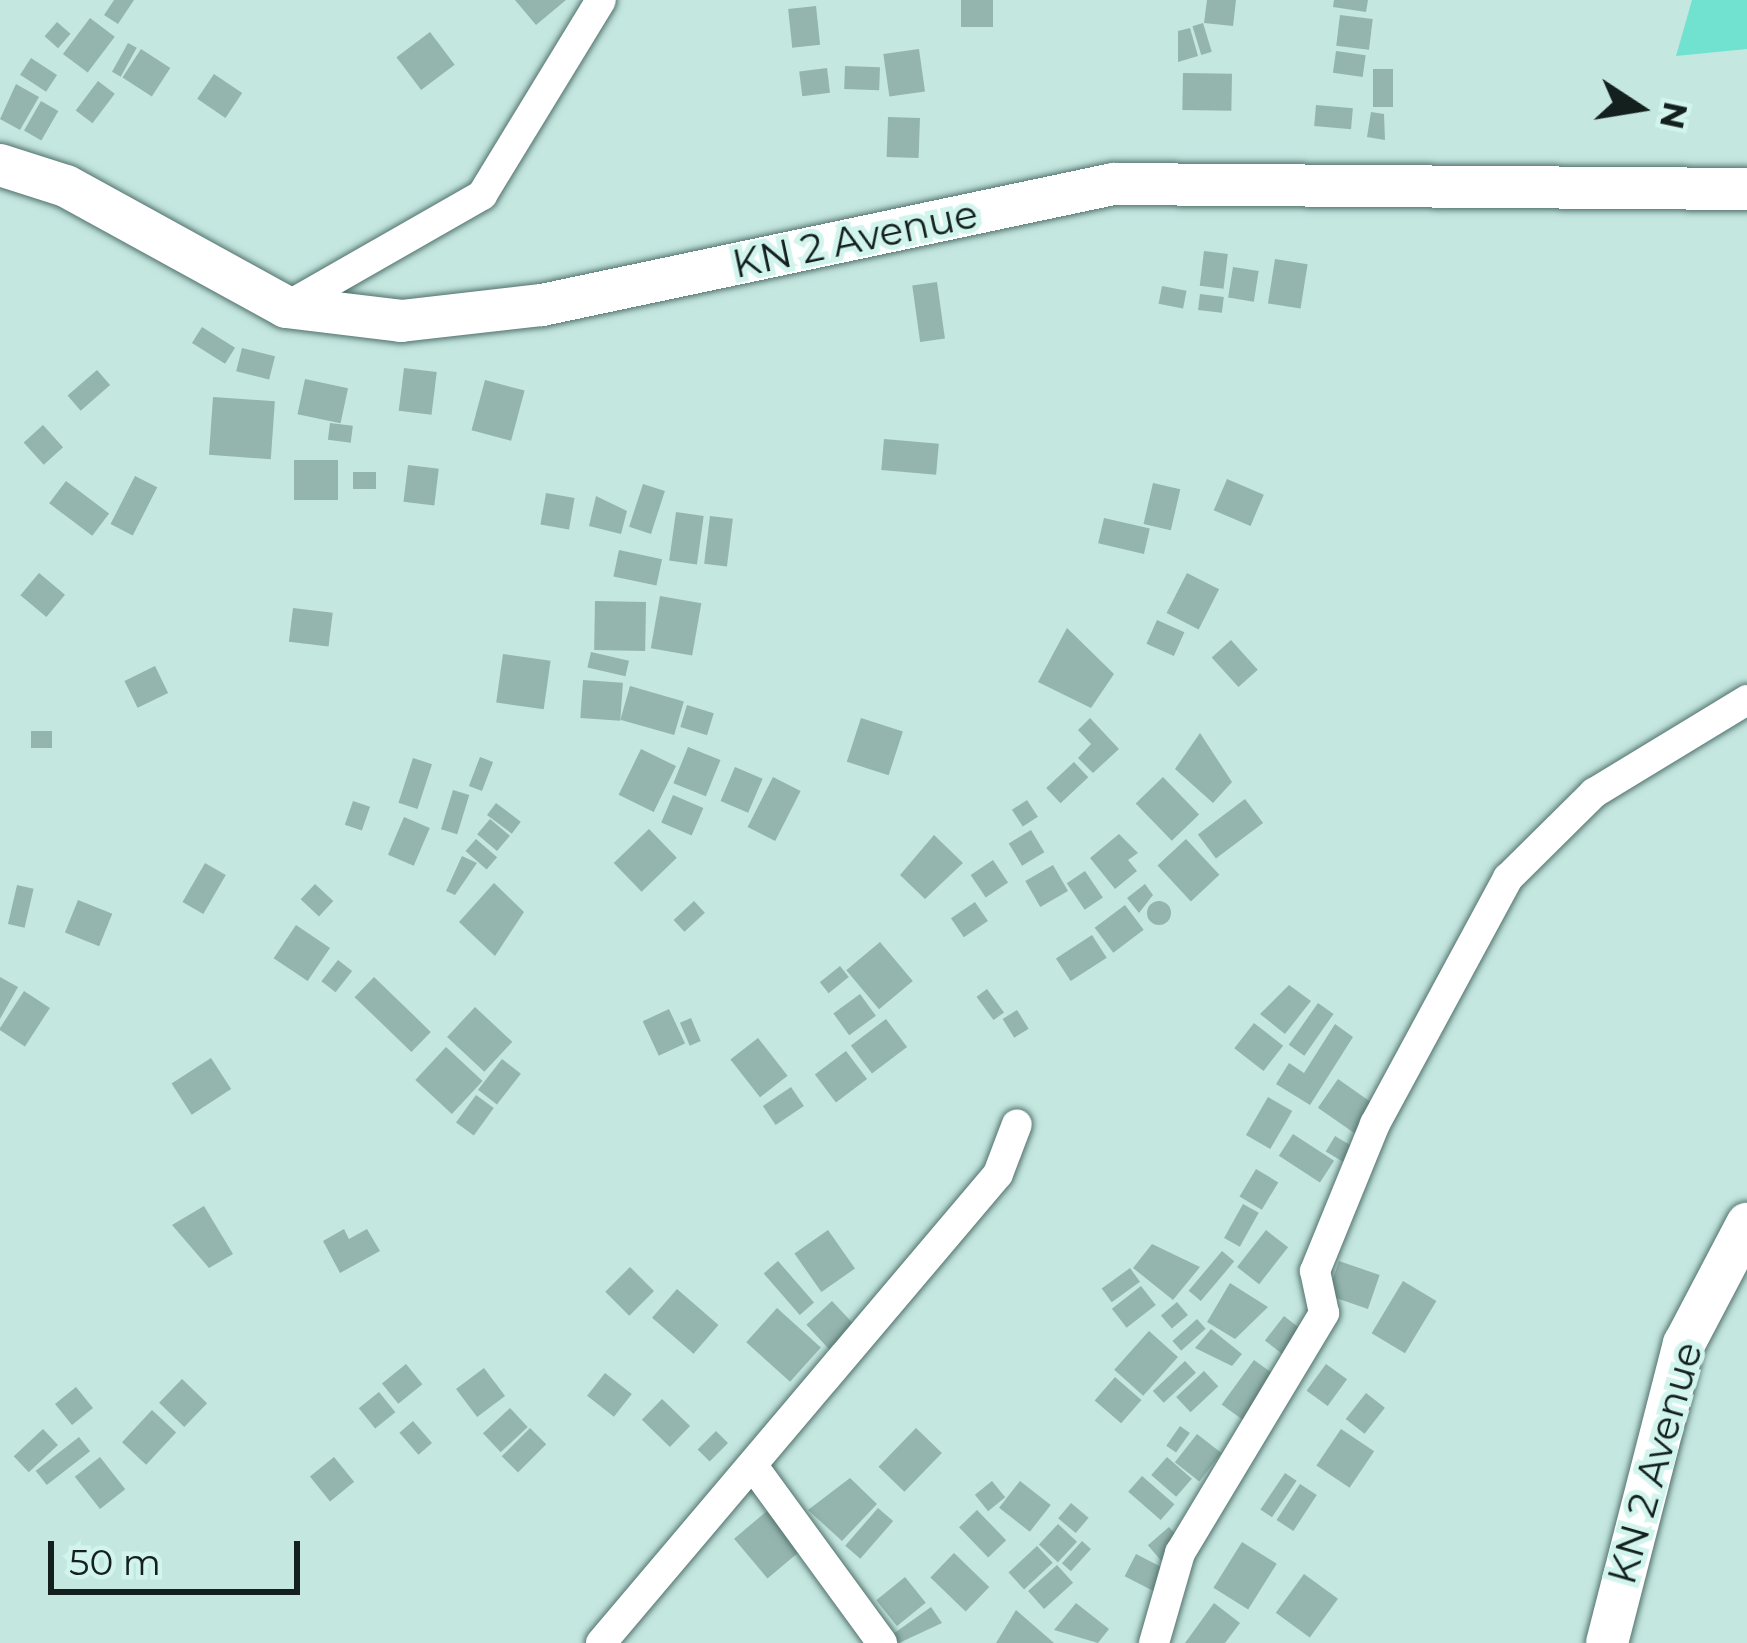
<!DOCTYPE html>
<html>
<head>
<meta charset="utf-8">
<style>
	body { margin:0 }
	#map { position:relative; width:1747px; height:1643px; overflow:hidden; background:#c4e7e0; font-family:Montserrat,sans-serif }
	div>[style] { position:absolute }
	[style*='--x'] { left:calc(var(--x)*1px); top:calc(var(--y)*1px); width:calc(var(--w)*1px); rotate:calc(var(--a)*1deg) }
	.green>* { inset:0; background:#72e2d0 }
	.building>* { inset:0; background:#94b5ae; transform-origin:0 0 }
	.round { border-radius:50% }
	.roads { filter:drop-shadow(0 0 3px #52716c) drop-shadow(0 0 3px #52716c) }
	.minor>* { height:30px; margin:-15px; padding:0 15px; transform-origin:15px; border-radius:15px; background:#fff }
	.secondary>* { height:42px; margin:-21px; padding:0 21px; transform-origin:21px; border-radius:21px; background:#fff }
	span { translate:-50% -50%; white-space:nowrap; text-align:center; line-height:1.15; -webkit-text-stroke:10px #d1f4ed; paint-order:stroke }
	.street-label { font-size:39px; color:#14201e }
	.north { position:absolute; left:1579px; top:48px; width:120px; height:120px; -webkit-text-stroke:9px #d1f4ed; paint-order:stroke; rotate:102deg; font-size:33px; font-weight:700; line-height:48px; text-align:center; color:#14201e }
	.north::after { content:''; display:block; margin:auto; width:42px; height:54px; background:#14201e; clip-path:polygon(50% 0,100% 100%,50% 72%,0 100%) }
	.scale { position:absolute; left:48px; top:1541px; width:252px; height:54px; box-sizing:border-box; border:6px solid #14201e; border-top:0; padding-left:15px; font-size:36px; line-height:42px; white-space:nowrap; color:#14201e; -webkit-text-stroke:9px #d1f4ed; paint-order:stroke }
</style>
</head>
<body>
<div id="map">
	<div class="green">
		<div style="clip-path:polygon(1692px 0,1747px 0,1747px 49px,1676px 56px)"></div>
	</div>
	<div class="building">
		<div style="clip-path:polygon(114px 0,134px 0,118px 24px,104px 15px)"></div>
		<div style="clip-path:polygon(515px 0,566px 0,536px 25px)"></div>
		<div style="left:961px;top:0;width:32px;height:27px"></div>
		<div style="clip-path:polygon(1207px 0,1236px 0,1233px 26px,1204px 23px)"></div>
		<div style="clip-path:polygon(1334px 0,1368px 0,1366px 12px,1333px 7px)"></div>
		<div style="left:816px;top:6px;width:39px;height:28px;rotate:84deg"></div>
		<div style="left:1340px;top:15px;width:33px;height:31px;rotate:7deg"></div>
		<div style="left:90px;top:18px;width:31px;height:45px;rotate:37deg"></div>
		<div style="left:57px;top:22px;width:18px;height:19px;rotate:41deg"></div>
		<div style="left:1203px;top:23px;width:30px;height:11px;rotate:73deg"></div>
		<div style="clip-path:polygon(1190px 28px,1198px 56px,1178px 62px,1178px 31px)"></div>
		<div style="left:430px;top:32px;width:41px;height:42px;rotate:53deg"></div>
		<div style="left:128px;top:43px;width:10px;height:33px;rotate:29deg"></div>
		<div style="left:141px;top:49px;width:35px;height:34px;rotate:33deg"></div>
		<div style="left:919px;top:49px;width:43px;height:36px;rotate:82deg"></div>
		<div style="left:1336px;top:51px;width:30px;height:22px;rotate:8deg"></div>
		<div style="left:31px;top:58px;width:31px;height:20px;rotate:33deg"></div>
		<div style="left:845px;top:66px;width:35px;height:23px;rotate:2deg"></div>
		<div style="left:827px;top:68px;width:25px;height:28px;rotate:83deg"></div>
		<div style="left:1373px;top:69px;width:20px;height:38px"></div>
		<div style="left:1183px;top:73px;width:49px;height:37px;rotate:1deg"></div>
		<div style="left:214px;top:74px;width:34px;height:30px;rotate:34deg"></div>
		<div style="left:98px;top:81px;width:21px;height:37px;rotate:37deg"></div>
		<div style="clip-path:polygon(16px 84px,39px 97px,20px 130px,0 119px)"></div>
		<div style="left:41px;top:101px;width:20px;height:34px;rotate:30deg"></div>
		<div style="left:1316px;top:105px;width:37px;height:21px;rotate:5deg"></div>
		<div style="clip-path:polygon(1371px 112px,1384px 114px,1385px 140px,1367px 137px)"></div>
		<div style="left:888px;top:117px;width:32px;height:40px;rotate:2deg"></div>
		<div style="left:1204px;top:251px;width:24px;height:35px;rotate:7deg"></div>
		<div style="left:1275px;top:259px;width:33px;height:45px;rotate:9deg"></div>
		<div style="left:1233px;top:267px;width:26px;height:31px;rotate:9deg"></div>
		<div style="left:937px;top:282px;width:57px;height:25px;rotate:82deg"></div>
		<div style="left:1162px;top:286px;width:25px;height:18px;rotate:11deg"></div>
		<div style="left:1200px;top:294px;width:24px;height:16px;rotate:7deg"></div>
		<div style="left:202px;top:327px;width:39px;height:19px;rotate:32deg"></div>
		<div style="left:242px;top:348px;width:34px;height:24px;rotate:14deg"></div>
		<div style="left:404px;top:368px;width:33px;height:43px;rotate:7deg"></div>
		<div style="left:97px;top:370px;width:20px;height:39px;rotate:49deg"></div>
		<div style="left:305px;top:379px;width:44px;height:36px;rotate:12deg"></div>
		<div style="left:485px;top:380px;width:41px;height:52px;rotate:15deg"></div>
		<div style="left:213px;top:397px;width:62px;height:58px;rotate:4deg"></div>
		<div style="left:330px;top:423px;width:23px;height:17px;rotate:7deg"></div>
		<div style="left:43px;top:425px;width:30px;height:26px;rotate:48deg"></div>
		<div style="left:884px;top:439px;width:55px;height:31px;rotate:5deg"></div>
		<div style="left:338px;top:460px;width:40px;height:44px;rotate:90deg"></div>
		<div style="left:408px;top:465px;width:31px;height:37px;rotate:7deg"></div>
		<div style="left:353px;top:472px;width:23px;height:17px"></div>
		<div style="left:135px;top:476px;width:25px;height:54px;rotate:27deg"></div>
		<div style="left:1227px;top:479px;width:40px;height:34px;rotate:23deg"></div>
		<div style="left:66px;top:481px;width:54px;height:28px;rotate:37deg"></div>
		<div style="left:1153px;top:483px;width:28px;height:42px;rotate:13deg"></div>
		<div style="left:643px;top:484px;width:23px;height:45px;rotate:18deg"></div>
		<div style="left:546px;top:493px;width:29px;height:32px;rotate:10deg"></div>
		<div style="clip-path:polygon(596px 496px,627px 511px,621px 534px,589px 526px)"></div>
		<div style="left:676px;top:512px;width:28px;height:49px;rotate:8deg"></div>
		<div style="left:710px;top:516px;width:23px;height:48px;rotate:7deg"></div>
		<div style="left:1104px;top:518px;width:47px;height:26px;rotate:13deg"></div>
		<div style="left:619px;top:550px;width:44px;height:27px;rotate:12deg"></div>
		<div style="left:39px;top:573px;width:34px;height:29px;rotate:40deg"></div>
		<div style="left:1187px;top:573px;width:36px;height:45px;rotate:27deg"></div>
		<div style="left:660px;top:596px;width:42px;height:53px;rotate:10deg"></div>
		<div style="left:595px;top:601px;width:51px;height:49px;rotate:1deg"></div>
		<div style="left:293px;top:608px;width:40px;height:34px;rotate:7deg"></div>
		<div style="left:1157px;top:620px;width:30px;height:26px;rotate:24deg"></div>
		<div style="clip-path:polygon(1067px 628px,1114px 674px,1091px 708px,1038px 682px)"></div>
		<div style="left:1231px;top:640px;width:40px;height:26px;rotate:48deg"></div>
		<div style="left:591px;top:652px;width:39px;height:16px;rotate:13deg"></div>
		<div style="left:503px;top:654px;width:48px;height:49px;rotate:8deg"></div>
		<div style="left:155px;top:666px;width:30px;height:34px;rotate:64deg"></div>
		<div style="left:583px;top:680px;width:40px;height:38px;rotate:4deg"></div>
		<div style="left:630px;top:686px;width:56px;height:35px;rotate:16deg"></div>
		<div style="left:687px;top:705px;width:28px;height:23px;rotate:17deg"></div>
		<div style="left:861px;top:718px;width:44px;height:46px;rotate:18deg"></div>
		<div style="clip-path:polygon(1090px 718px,1119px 749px,1093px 773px,1078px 758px,1091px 744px,1078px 730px)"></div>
		<div style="left:31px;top:731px;width:21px;height:17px"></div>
		<div style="clip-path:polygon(1200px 733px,1232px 782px,1213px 803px,1175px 769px)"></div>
		<div style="left:688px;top:747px;width:35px;height:39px;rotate:22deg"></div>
		<div style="left:641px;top:749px;width:39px;height:51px;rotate:26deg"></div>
		<div style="left:480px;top:757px;width:14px;height:31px;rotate:21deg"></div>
		<div style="left:413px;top:758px;width:20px;height:47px;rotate:18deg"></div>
		<div style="left:1074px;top:762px;width:21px;height:38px;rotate:47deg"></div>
		<div style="left:735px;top:767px;width:30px;height:37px;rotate:23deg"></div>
		<div style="left:773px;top:777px;width:31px;height:56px;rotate:27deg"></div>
		<div style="left:1163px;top:777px;width:52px;height:38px;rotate:46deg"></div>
		<div style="left:453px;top:790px;width:17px;height:41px;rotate:17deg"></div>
		<div style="left:673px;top:795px;width:33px;height:30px;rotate:23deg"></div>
		<div style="left:1245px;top:799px;width:30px;height:59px;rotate:53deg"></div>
		<div style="left:1027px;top:800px;width:20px;height:18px;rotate:57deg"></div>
		<div style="left:353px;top:801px;width:18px;height:25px;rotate:19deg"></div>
		<div style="left:496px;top:803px;width:31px;height:15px;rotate:37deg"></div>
		<div style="left:404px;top:817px;width:28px;height:41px;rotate:23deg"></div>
		<div style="left:490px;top:819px;width:26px;height:20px;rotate:40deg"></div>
		<div style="left:649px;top:829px;width:40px;height:49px;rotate:46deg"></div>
		<div style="left:1031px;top:830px;width:26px;height:26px;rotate:59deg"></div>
		<div style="clip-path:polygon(1119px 834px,1138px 853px,1128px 860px,1137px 871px,1115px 889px,1090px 858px)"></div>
		<div style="clip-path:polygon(934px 835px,963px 863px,925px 899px,900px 875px)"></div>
		<div style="left:476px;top:839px;width:28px;height:16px;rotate:41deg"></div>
		<div style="left:1186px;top:839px;width:49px;height:39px;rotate:47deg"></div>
		<div style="clip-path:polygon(462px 856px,477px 863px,455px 895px,446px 891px)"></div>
		<div style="left:993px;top:860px;width:27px;height:27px;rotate:56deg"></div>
		<div style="left:205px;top:863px;width:24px;height:45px;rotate:30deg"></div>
		<div style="left:1053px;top:865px;width:30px;height:32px;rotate:60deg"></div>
		<div style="left:1085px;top:871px;width:32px;height:22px;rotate:56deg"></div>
		<div style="clip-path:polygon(494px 883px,524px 912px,495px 956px,459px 922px)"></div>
		<div style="left:315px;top:884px;width:25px;height:21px;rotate:43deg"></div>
		<div style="clip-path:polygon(1145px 884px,1153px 895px,1139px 913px,1127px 898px)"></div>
		<div style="left:17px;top:885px;width:17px;height:40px;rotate:13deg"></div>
		<div style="left:78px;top:900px;width:37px;height:35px;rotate:22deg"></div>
		<div class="round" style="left:1147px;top:901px;width:24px;height:24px"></div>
		<div style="left:694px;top:901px;width:16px;height:28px;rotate:47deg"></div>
		<div style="left:975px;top:902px;width:23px;height:29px;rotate:56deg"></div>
		<div style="left:1125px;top:905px;width:31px;height:38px;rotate:53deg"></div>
		<div style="left:296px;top:925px;width:41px;height:40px;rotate:34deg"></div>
		<div style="left:1092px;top:935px;width:27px;height:43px;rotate:57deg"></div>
		<div style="left:880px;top:942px;width:51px;height:44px;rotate:50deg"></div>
		<div style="left:338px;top:960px;width:18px;height:27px;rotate:38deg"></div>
		<div style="left:840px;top:966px;width:14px;height:26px;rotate:51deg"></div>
		<div style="clip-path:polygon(0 977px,18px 987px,0 1019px)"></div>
		<div style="left:374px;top:977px;width:79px;height:28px;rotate:44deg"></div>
		<div style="clip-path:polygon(1289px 985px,1311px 1001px,1285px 1034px,1260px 1014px)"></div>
		<div style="left:987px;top:989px;width:29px;height:13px;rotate:54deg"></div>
		<div style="left:24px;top:991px;width:31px;height:46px;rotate:33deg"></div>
		<div style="left:860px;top:994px;width:27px;height:33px;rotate:54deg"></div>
		<div style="left:1318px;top:1003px;width:19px;height:51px;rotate:35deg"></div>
		<div style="left:475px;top:1007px;width:51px;height:41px;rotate:43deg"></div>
		<div style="left:669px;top:1009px;width:38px;height:29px;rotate:65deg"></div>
		<div style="left:1017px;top:1010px;width:22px;height:17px;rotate:58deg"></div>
		<div style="left:691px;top:1018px;width:25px;height:12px;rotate:67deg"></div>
		<div style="left:886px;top:1019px;width:35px;height:44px;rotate:53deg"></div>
		<div style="left:1254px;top:1023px;width:37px;height:32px;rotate:38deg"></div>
		<div style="clip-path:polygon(1335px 1024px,1353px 1037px,1310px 1105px,1276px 1084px,1289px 1063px,1304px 1073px)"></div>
		<div style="left:758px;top:1038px;width:48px;height:35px;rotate:52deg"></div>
		<div style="left:446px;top:1047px;width:50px;height:45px;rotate:43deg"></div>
		<div style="left:846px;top:1051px;width:35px;height:39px;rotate:53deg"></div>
		<div style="left:211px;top:1058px;width:37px;height:47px;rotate:57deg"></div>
		<div style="left:502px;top:1059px;width:24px;height:39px;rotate:38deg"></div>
		<div style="left:1338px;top:1079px;width:50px;height:35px;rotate:35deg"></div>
		<div style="left:791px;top:1087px;width:23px;height:34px;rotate:56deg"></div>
		<div style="left:476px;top:1095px;width:22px;height:34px;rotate:36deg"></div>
		<div style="left:1268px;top:1097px;width:28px;height:44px;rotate:30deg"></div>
		<div style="left:1293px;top:1134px;width:49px;height:26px;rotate:33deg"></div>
		<div style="left:1335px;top:1136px;width:23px;height:18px;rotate:31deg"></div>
		<div style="left:1256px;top:1169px;width:26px;height:32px;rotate:31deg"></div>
		<div style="left:1243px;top:1204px;width:18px;height:39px;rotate:29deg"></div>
		<div style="clip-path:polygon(204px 1206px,233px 1254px,209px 1268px,172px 1225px)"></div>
		<div style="clip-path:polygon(344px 1229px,349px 1239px,367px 1229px,380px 1251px,340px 1273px,323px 1241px)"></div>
		<div style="left:828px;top:1230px;width:47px;height:41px;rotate:55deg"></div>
		<div style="left:1266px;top:1230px;width:28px;height:47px;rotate:38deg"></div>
		<div style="clip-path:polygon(1152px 1244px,1200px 1267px,1173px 1300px,1133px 1268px)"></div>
		<div style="left:1222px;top:1251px;width:16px;height:52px;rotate:40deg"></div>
		<div style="left:778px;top:1261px;width:55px;height:19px;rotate:49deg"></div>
		<div style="left:1339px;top:1261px;width:43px;height:36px;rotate:19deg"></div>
		<div style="left:630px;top:1267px;width:34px;height:35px;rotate:45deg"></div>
		<div style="left:1130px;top:1268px;width:17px;height:35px;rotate:54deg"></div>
		<div style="left:1403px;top:1281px;width:39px;height:61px;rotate:31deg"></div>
		<div style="clip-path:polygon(1230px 1283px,1268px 1307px,1235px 1339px,1207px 1322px)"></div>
		<div style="left:1141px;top:1286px;width:24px;height:37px;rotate:52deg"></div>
		<div style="left:677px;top:1289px;width:55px;height:38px;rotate:41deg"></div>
		<div style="left:832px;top:1301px;width:38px;height:35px;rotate:47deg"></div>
		<div style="left:1177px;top:1302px;width:17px;height:21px;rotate:50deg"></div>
		<div style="left:777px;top:1308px;width:59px;height:46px;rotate:42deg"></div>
		<div style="left:1284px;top:1316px;width:31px;height:31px;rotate:38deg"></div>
		<div style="left:1197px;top:1319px;width:13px;height:33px;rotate:48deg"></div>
		<div style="clip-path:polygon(1211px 1329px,1242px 1354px,1232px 1366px,1195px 1348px)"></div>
		<div style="left:1149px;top:1331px;width:39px;height:52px;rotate:42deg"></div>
		<div style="left:1254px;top:1360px;width:34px;height:55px;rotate:36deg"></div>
		<div style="left:1185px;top:1361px;width:16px;height:44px;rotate:47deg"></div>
		<div style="left:406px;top:1364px;width:26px;height:31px;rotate:51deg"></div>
		<div style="left:1326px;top:1364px;width:26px;height:33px;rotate:36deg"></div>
		<div style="left:484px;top:1368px;width:35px;height:35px;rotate:53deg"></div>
		<div style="left:1204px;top:1371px;width:21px;height:38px;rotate:47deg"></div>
		<div style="left:605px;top:1373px;width:34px;height:29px;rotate:38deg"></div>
		<div style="left:1115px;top:1377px;width:35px;height:31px;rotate:41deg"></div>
		<div style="left:182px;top:1379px;width:35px;height:33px;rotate:44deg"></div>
		<div style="left:76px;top:1387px;width:27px;height:27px;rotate:51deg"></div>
		<div style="left:379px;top:1392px;width:26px;height:26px;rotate:51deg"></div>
		<div style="left:1366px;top:1393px;width:24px;height:33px;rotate:38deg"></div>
		<div style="left:662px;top:1399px;width:39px;height:29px;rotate:44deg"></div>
		<div style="left:510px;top:1408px;width:26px;height:37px;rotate:47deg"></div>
		<div style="left:152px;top:1410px;width:33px;height:44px;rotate:43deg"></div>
		<div style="left:413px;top:1421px;width:29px;height:18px;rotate:49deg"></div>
		<div style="left:1180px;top:1426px;width:12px;height:24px;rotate:35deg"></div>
		<div style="left:530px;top:1428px;width:23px;height:40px;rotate:45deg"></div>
		<div style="left:916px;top:1428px;width:36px;height:54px;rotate:44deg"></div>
		<div style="left:43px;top:1429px;width:22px;height:40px;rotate:47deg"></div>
		<div style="left:1341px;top:1429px;width:40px;height:44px;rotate:34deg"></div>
		<div style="left:716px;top:1431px;width:17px;height:26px;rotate:45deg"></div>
		<div style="left:1197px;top:1434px;width:31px;height:36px;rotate:38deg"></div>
		<div style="left:79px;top:1437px;width:18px;height:55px;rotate:52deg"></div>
		<div style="left:100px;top:1457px;width:41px;height:32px;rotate:52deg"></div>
		<div style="left:334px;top:1457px;width:32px;height:31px;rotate:51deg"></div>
		<div style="left:1167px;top:1457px;width:33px;height:24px;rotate:41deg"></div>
		<div style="left:1285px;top:1473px;width:14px;height:44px;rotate:34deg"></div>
		<div style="left:1142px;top:1476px;width:43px;height:21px;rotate:41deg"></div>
		<div style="clip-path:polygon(850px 1478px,877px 1504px,842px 1541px,808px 1510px)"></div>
		<div style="left:992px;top:1481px;width:21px;height:22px;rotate:51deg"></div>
		<div style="left:1020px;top:1481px;width:39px;height:34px;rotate:38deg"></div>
		<div style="left:1300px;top:1484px;width:20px;height:43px;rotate:33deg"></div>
		<div style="left:1071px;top:1503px;width:23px;height:20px;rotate:40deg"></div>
		<div style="left:878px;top:1508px;width:20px;height:50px;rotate:41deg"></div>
		<div style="left:977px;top:1510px;width:42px;height:25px;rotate:46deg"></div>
		<div style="left:767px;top:1511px;width:52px;height:43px;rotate:50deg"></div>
		<div style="left:1058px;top:1524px;width:26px;height:28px;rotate:43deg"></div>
		<div style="left:1169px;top:1527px;width:21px;height:28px;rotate:49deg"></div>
		<div style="left:1082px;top:1541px;width:12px;height:30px;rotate:42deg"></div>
		<div style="left:1242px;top:1542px;width:41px;height:54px;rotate:32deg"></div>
		<div style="left:1037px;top:1546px;width:23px;height:39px;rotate:47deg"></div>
		<div style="left:954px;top:1553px;width:49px;height:34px;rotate:44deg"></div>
		<div style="left:1136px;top:1554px;width:35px;height:25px;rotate:27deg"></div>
		<div style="left:1057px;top:1565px;width:24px;height:39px;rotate:48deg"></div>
		<div style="left:1304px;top:1574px;width:42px;height:48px;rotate:36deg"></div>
		<div style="left:905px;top:1577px;width:33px;height:37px;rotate:51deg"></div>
		<div style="clip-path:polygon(1076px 1603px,1109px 1629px,1098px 1643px,1054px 1630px)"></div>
		<div style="clip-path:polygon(1214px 1603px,1240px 1623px,1225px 1643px,1185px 1643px)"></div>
		<div style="clip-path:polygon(931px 1607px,942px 1623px,899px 1643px,893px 1634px)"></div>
		<div style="clip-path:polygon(1016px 1610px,1054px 1643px,996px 1643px)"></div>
	</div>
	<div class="roads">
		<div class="minor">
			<div style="--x:286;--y:307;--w:226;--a:-29.7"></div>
			<div style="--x:482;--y:195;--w:228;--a:-58.6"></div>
			<div style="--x:756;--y:1470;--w:214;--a:53.9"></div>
			<div style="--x:601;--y:1643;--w:614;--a:-49.75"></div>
			<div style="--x:998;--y:1174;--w:53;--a:-69.2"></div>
			<div style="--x:1154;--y:1643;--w:94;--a:-73.9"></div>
			<div style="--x:1180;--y:1553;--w:280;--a:-59"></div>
			<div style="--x:1324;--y:1313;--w:43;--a:-102.1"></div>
			<div style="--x:1315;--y:1271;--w:159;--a:-67.8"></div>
			<div style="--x:1375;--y:1124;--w:280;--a:-61.6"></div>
			<div style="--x:1508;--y:878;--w:121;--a:-44.7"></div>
			<div style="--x:1594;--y:793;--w:179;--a:-31.3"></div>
		</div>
		<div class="secondary">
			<div style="--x:0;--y:165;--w:69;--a:17.7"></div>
			<div style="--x:66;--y:186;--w:251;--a:28.8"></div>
			<div style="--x:286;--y:307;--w:116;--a:6.9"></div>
			<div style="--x:401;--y:321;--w:142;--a:-6.5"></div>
			<div style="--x:542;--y:305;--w:584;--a:-11.96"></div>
			<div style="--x:1113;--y:184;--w:634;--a:0.45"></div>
			<div style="--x:1607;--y:1643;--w:309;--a:-75.6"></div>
			<div style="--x:1684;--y:1344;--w:136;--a:-62.3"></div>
		</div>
	</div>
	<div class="street-label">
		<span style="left:855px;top:239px;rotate:-12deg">KN 2 Avenue</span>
		<span style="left:1655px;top:1463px;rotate:-74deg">KN 2 Avenue</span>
	</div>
	<div class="north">N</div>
	<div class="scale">50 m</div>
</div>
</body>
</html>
